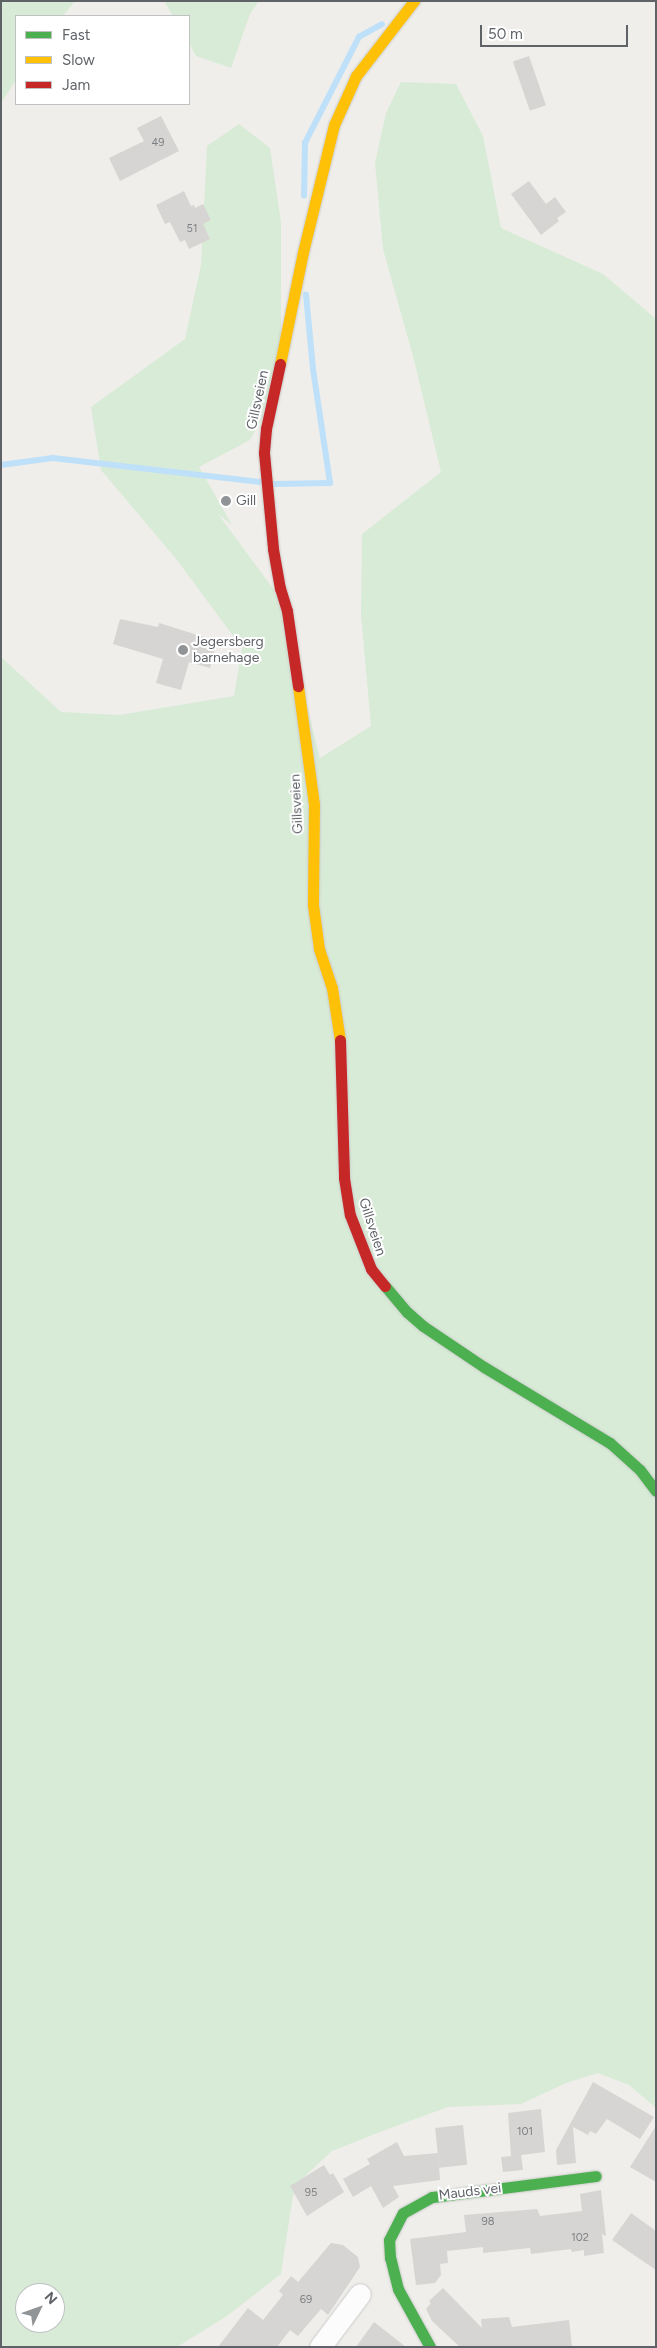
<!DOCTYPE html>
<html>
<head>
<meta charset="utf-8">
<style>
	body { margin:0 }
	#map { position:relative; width:657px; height:2348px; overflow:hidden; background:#efeeea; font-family:Figtree,sans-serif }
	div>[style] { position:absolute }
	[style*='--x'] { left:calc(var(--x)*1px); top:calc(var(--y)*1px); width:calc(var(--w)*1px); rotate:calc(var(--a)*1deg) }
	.green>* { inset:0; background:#d8ebd6 }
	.stream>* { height:5.5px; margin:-2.75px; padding:0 2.75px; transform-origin:2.75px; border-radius:2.75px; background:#bfe0f9 }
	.building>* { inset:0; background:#d6d5d3; transform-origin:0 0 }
	.roads { filter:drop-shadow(0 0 1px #cbcccc) drop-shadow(0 0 1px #cbcccc) }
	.street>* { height:21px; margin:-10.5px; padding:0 10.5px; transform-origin:10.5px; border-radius:10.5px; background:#fdfcfc }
	.fast>* { height:11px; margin:-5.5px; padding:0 5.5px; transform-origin:5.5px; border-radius:5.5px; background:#4caf50 }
	.slow>* { height:11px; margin:-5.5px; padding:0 5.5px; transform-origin:5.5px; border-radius:5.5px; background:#ffc107 }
	.jam>* { height:11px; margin:-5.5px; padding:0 5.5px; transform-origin:5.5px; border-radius:5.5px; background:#c62828 }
	.dots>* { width:14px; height:14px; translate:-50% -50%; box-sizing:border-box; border:2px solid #fff; border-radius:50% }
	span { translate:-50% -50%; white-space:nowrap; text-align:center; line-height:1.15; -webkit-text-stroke:4px #fff; paint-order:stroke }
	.number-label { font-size:11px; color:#7e8184 }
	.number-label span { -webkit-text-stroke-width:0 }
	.street-label { font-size:14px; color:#5f6368 }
	.poi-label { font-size:14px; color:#5f6368 }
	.left { translate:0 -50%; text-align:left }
	.frame { position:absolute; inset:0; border:2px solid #5f6368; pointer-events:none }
	.legend { position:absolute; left:15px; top:15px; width:175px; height:90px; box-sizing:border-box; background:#fff; border:1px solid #bfc1c3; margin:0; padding:6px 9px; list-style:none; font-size:15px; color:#5f6368 }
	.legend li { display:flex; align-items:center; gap:10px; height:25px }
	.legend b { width:25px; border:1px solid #bfc1c3 }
	.north { position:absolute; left:15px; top:2283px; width:50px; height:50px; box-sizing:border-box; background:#fff; border:1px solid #bfc1c3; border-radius:50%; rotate:48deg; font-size:14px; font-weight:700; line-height:20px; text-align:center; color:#5f6368 }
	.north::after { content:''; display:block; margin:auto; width:18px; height:22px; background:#919496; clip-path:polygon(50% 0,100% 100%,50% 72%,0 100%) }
	.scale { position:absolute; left:480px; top:25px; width:148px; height:22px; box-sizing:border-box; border:2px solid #5f6368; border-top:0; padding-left:6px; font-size:15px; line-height:18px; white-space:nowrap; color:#5f6368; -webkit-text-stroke:4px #fff; paint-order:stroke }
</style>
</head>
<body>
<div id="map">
	<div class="green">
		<div style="clip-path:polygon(1px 1px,75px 1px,63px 16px,16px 16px,16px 80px,1px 103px)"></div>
		<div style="clip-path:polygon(164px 1px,259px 1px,250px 14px,231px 68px,196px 56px,189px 43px,189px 16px,173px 16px)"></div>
		<div style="clip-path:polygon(evenodd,401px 82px,456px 84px,483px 136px,501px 228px,603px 274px,656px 319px,656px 2108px,629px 2085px,598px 2073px,566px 2083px,521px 2104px,448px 2107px,385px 2130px,332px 2151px,304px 2177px,293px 2195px,281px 2274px,227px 2316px,177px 2347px,1px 2347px,1px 657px,61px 712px,119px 715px,234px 696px,242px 648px,177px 560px,101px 470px,91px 407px,185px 339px,201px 265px,207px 146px,239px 124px,270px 148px,281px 222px,281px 335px,284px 381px,250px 440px,199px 467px,232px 525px,218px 514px,280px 598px,320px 758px,371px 726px,361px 615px,362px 534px,441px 472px,414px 360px,383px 249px,375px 163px,386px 113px,401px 82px,25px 2293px,55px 2293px,55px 2323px,25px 2323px,25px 2293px)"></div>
	</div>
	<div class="stream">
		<div style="--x:304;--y:196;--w:53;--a:-88.9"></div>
		<div style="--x:305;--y:143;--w:119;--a:-63"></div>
		<div style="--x:359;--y:37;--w:26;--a:-29"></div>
		<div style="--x:1;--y:465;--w:52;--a:-7.7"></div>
		<div style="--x:53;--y:458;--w:208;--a:6.6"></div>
		<div style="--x:274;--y:484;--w:56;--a:-1"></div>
		<div style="--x:330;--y:483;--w:115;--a:-98.5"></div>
		<div style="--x:313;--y:369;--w:74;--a:-95.4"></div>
	</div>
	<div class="building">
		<div style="left:529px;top:56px;width:52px;height:17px;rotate:71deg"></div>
		<div style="clip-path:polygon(161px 116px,179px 151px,120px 181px,109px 158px,144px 141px,137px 128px)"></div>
		<div style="clip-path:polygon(529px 181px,546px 204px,555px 197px,566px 212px,557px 218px,559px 221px,541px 235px,511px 194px)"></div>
		<div style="clip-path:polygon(184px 191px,191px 206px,194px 205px,195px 208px,203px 204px,211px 220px,203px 224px,210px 239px,189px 249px,185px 240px,180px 242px,170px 222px,165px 224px,156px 205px)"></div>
		<div style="clip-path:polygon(120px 619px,158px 627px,159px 623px,217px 641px,210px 668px,189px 662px,181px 690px,156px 683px,163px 659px,113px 644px)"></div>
		<div style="clip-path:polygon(593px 2082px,654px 2117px,640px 2139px,607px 2119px,596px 2134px,590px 2131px,588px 2135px,573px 2127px,576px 2163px,557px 2165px,556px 2150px)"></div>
		<div style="clip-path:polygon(541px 2109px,545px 2152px,521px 2155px,523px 2170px,503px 2172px,501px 2157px,513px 2156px,511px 2156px,508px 2113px)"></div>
		<div style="left:463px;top:2125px;width:40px;height:28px;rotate:84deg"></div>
		<div style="clip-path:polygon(656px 2126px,656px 2182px,630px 2167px)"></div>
		<div style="clip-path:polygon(397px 2142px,404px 2156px,438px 2153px,440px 2180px,393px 2186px,399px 2197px,383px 2208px,371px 2186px,353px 2197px,343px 2179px,370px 2164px,367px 2159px)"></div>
		<div style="clip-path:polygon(324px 2165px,330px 2175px,333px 2173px,344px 2192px,307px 2216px,290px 2186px)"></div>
		<div style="clip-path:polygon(601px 2190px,606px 2236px,602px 2234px,604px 2253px,584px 2256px,584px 2250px,572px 2252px,571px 2249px,531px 2254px,530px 2248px,483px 2253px,483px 2247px,447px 2251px,448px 2263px,440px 2264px,441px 2275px,435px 2283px,416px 2285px,410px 2239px,466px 2232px,464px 2215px,537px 2209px,540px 2216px,582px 2211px,580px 2194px)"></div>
		<div style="clip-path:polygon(631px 2213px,656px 2231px,656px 2270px,612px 2240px)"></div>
		<div style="clip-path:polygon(331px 2243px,343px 2245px,358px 2257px,360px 2267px,328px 2315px,321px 2309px,298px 2336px,290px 2330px,277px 2347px,218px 2347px,248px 2308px,263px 2320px,283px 2295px,279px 2291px,291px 2276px,298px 2282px)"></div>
		<div style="clip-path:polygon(443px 2288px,482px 2328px,481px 2319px,509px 2317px,512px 2327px,569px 2320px,572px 2347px,460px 2347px,432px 2321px,426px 2309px,431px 2303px,429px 2301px)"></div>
		<div style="clip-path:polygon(374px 2322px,406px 2347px,356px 2347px)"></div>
	</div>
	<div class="roads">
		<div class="street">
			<div style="--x:320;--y:2347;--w:66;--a:-53"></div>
		</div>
		<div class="fast">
			<div style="--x:385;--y:1286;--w:34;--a:50"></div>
			<div style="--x:407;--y:1312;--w:21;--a:41"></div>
			<div style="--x:423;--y:1326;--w:73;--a:33.9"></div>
			<div style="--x:484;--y:1367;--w:147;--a:31.1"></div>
			<div style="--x:610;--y:1443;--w:40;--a:42"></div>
			<div style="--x:640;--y:1470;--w:26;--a:53"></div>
			<div style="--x:430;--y:2347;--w:66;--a:-118.9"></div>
			<div style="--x:398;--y:2289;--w:32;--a:-104"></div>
			<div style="--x:390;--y:2258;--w:18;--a:-93"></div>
			<div style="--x:389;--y:2240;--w:30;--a:-63"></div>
			<div style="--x:403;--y:2213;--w:33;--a:-29"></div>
			<div style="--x:432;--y:2197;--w:165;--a:-7.3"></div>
		</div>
		<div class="slow">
			<div style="--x:280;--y:364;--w:114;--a:-78.4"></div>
			<div style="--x:303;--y:252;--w:131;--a:-76.3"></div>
			<div style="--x:334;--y:125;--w:54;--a:-65.8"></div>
			<div style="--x:356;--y:76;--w:95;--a:-52.3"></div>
			<div style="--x:298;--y:686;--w:120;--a:82.3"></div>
			<div style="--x:314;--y:805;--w:100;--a:90.6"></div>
			<div style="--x:313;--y:905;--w:44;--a:82.2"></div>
			<div style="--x:319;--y:949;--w:41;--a:71.6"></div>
			<div style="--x:332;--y:988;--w:53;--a:81.3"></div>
		</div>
		<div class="jam">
			<div style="--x:280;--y:364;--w:66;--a:102.2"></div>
			<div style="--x:266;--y:429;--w:24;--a:95"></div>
			<div style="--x:264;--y:453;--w:96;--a:84.6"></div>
			<div style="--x:273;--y:549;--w:40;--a:80"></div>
			<div style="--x:280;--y:588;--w:24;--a:73"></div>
			<div style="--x:287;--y:611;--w:76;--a:81.7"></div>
			<div style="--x:340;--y:1040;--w:138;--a:88.3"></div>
			<div style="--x:344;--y:1178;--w:37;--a:81"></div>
			<div style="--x:350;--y:1215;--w:58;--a:68.7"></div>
			<div style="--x:371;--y:1269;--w:22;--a:51"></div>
		</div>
	</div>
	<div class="dots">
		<div style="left:226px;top:501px;background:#919496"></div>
		<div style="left:183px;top:650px;background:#919496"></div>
	</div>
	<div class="number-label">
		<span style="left:158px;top:143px">49</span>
		<span style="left:192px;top:229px">51</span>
		<span style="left:525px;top:2132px">101</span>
		<span style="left:311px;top:2193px">95</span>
		<span style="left:488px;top:2222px">98</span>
		<span style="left:580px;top:2238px">102</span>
		<span style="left:306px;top:2300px">69</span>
	</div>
	<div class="street-label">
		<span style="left:258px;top:400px;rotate:-78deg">Gillsveien</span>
		<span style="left:297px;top:804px;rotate:-93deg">Gillsveien</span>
		<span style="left:372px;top:1227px;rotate:72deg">Gillsveien</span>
		<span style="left:470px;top:2192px;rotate:-7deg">Mauds vei</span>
	</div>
	<div class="poi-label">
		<span class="left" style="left:236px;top:501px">Gill</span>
		<span class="left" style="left:193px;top:650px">Jegersberg<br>barnehage</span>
	</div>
	<div class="frame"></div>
	<ul class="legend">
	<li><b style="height:6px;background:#4caf50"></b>Fast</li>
	<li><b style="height:6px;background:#ffc107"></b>Slow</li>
	<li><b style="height:6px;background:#c62828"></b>Jam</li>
	</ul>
	<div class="north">N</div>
	<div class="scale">50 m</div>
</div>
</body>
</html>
